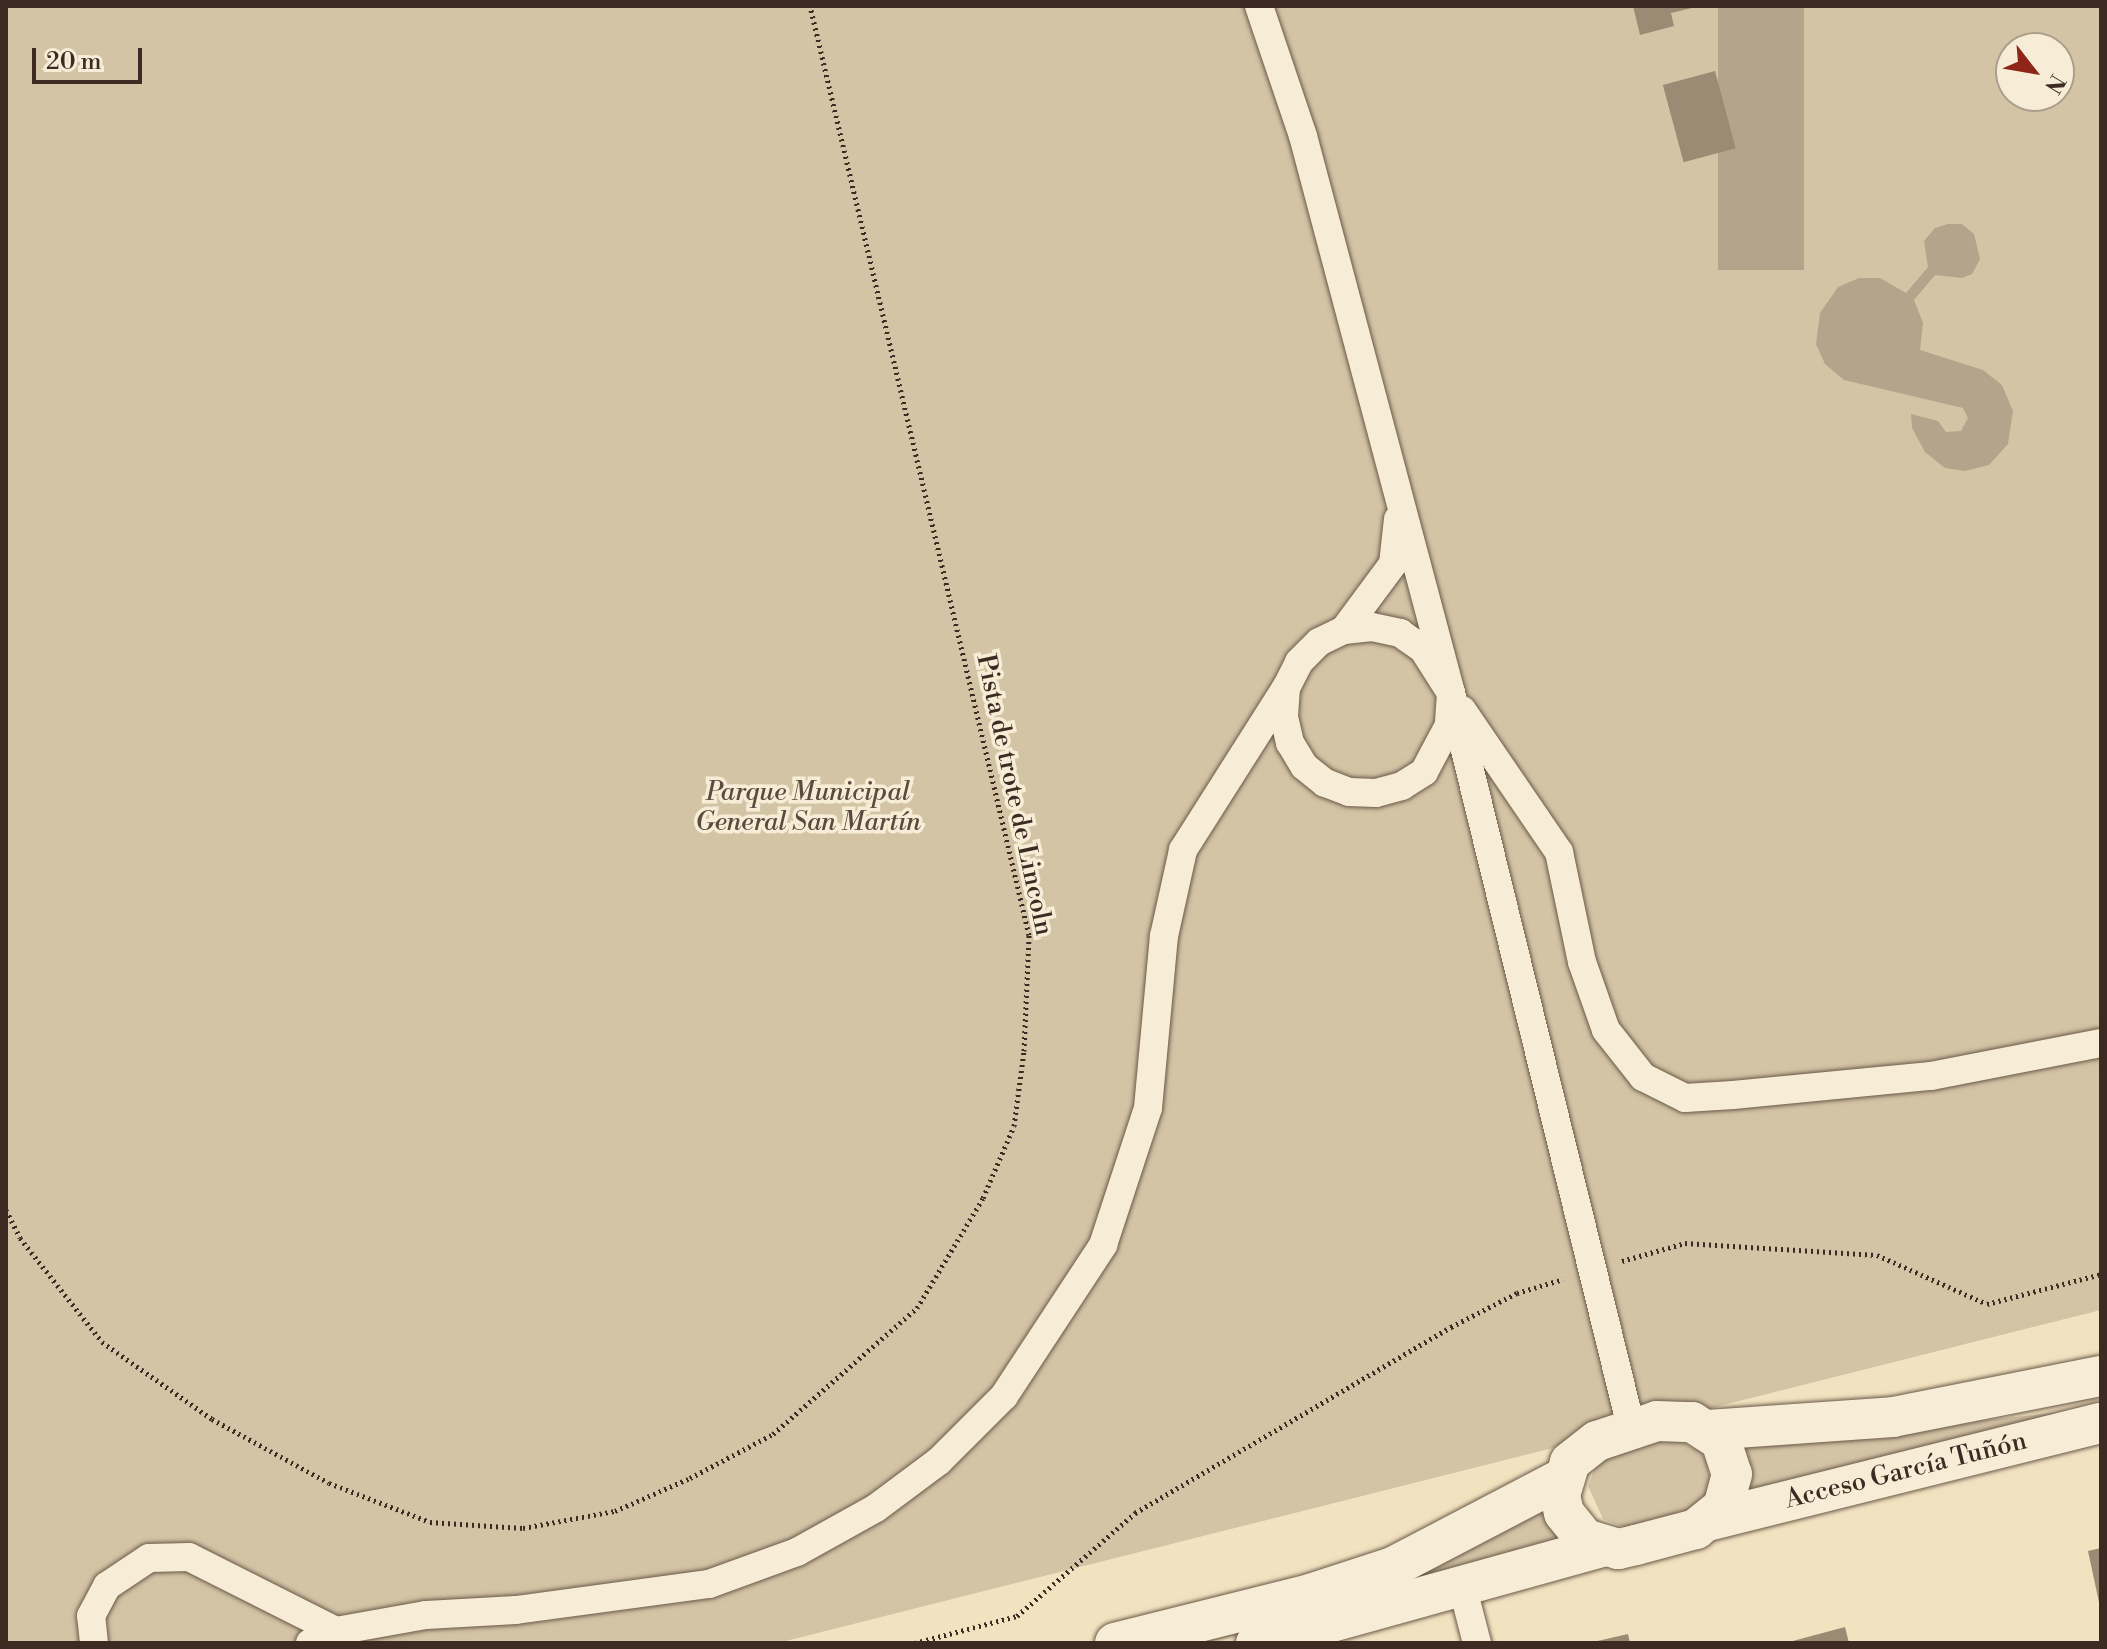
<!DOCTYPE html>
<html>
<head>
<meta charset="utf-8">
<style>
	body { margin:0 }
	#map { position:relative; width:2107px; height:1649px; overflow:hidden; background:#f2e3c0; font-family:"Libre Bodoni",serif }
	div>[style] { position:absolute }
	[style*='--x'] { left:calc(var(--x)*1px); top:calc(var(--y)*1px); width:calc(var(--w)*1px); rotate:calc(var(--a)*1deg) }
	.green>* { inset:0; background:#d3c4a5 }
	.water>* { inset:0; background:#b4a48b; transform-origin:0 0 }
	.building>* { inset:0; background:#9b8b75; transform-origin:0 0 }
	.path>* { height:5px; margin-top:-2.5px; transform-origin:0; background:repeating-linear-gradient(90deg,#3d2b23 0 2px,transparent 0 6px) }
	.roads { filter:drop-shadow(0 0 2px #6a594a) drop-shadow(0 0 2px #6a594a) }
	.minor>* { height:28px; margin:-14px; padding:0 14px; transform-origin:14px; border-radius:14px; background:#f7edd6 }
	.secondary>* { height:40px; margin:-20px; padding:0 20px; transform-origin:20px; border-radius:20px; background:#f7edd6 }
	span { translate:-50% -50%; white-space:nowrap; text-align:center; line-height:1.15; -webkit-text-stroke:7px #f7edd6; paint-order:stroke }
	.park-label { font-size:26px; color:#5b4a3d; font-style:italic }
	.street-label { font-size:26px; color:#3d2b23 }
	.frame { position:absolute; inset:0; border:8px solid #3d2b23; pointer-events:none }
	.north { position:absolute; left:1995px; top:32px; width:80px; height:80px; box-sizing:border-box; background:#f7edd6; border:2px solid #ad9f8e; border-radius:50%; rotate:121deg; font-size:22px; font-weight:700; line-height:32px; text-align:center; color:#3d2b23 }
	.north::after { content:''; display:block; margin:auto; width:28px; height:36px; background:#8f2418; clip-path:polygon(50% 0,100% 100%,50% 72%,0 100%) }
	.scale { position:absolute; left:32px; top:48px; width:110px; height:36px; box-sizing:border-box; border:4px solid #3d2b23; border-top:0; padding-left:10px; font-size:24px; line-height:28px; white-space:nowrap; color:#3d2b23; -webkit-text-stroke:6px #f7edd6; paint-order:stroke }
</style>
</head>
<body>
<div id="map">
	<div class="green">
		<div style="clip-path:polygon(evenodd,6px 6px,2101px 6px,2101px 1310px,778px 1643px,6px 1643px,6px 6px,2011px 48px,2059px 48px,2059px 96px,2011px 96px,2011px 48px)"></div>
		<div style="clip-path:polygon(2101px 1408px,1746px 1500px,1741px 1445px)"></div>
		<div style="clip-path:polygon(1676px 1440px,1700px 1451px,1708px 1462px,1710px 1489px,1695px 1511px,1626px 1528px,1603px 1519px,1588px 1486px,1597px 1463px,1646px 1442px)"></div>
		<div style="clip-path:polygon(1548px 1501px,1573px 1544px,1205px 1643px,1182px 1643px)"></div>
	</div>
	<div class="water">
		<div style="left:1718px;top:6px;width:86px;height:264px"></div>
		<div style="clip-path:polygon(1948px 224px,1962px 224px,1974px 234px,1980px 259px,1972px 274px,1962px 278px,1935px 275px,1914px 300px,1923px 323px,1920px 350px,1983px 370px,2002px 385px,2013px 411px,2008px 444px,1989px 465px,1965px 471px,1945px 468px,1925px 452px,1912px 428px,1911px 414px,1938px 421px,1946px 432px,1961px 431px,1968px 418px,1963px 408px,1844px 380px,1825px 364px,1816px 344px,1820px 313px,1838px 287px,1859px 278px,1880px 278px,1906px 293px,1928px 267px,1924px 241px,1935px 228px)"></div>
	</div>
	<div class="building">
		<div style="clip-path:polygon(1633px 6px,1696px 6px,1696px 7px,1671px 13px,1674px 26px,1640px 35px)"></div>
		<div style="left:1715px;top:71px;width:80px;height:54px;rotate:75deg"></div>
		<div style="clip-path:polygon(2101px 1548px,2101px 1607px,2100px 1607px,2088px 1551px)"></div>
		<div style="clip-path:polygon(1845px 1627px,1849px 1643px,1789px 1643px,1789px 1642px)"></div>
		<div style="clip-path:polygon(1628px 1634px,1630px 1643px,1593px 1643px,1593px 1642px)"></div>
	</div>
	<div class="path">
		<div style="--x:6;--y:1210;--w:31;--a:63"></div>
		<div style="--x:20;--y:1238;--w:132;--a:51.7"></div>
		<div style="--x:102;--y:1342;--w:134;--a:35"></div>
		<div style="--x:212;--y:1419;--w:133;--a:28.7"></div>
		<div style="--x:329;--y:1483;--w:108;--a:21.1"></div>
		<div style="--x:430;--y:1522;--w:93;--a:3.7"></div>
		<div style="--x:523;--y:1528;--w:94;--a:-10.5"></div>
		<div style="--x:615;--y:1511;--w:82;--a:-23.7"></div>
		<div style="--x:690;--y:1478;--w:94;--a:-27.9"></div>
		<div style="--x:773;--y:1434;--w:191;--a:-41.2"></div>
		<div style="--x:917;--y:1308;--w:128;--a:-59"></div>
		<div style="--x:983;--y:1198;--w:78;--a:-66.7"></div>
		<div style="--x:1014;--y:1126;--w:76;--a:-82.4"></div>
		<div style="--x:1024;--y:1051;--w:116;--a:-87.5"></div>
		<div style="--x:1029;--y:935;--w:954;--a:-103.26"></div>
		<div style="--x:1622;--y:1261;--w:66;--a:-15.9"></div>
		<div style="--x:1685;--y:1243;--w:192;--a:3.6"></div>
		<div style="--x:1877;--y:1255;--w:120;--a:24"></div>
		<div style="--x:1987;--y:1304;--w:118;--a:-14.7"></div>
		<div style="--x:915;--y:1643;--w:106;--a:-14.8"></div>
		<div style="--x:1017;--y:1616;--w:157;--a:-41.1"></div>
		<div style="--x:1135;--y:1513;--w:367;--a:-30.5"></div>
		<div style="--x:1451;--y:1327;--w:74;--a:-27.3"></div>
		<div style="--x:1517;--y:1293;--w:48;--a:-16.9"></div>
	</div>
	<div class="roads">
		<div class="minor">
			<div style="--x:1259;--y:6;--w:137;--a:71.3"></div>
			<div style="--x:1303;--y:136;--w:576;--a:75.12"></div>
			<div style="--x:1451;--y:693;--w:756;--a:76.22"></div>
			<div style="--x:1344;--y:630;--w:28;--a:-6"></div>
			<div style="--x:1372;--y:627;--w:29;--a:12"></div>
			<div style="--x:1400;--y:633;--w:28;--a:35"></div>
			<div style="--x:1423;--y:649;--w:52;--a:57.5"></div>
			<div style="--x:1451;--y:693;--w:32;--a:94"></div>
			<div style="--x:1449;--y:725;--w:53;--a:118"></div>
			<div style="--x:1424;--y:772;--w:26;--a:148"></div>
			<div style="--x:1402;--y:786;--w:27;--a:165"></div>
			<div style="--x:1376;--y:793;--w:27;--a:-178"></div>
			<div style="--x:1349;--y:792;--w:26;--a:-159"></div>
			<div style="--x:1325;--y:783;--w:27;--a:-141"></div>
			<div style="--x:1304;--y:766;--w:27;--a:-121"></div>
			<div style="--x:1290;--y:743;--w:28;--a:-103"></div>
			<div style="--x:1284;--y:716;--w:28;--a:-86"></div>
			<div style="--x:1286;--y:688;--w:29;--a:-63"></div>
			<div style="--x:1299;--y:662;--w:28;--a:-45"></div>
			<div style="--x:1319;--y:642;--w:28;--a:-26"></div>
			<div style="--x:1344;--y:630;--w:82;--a:-53.4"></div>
			<div style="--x:1393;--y:564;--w:45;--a:-83.7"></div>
			<div style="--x:1462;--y:710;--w:172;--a:55.7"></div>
			<div style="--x:1559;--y:852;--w:112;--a:78.2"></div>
			<div style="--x:1582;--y:962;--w:72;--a:70.6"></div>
			<div style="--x:1606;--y:1030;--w:60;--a:51.8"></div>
			<div style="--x:1643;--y:1077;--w:47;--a:26.6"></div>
			<div style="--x:1685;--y:1098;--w:48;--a:-3.6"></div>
			<div style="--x:1733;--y:1095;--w:199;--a:-5.5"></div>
			<div style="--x:1931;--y:1076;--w:173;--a:-11"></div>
			<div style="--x:1463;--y:1589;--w:56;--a:75.5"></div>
			<div style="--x:94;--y:1643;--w:27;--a:-96"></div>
			<div style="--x:91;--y:1616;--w:34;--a:-62"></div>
			<div style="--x:107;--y:1586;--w:50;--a:-33.7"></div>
			<div style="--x:149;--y:1558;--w:40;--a:-1.4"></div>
			<div style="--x:189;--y:1557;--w:165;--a:26.7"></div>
			<div style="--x:310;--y:1643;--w:29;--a:-25"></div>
			<div style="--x:336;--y:1631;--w:91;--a:-10.1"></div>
			<div style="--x:426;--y:1615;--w:90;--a:-3.2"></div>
			<div style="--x:516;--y:1610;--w:195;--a:-7.7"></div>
			<div style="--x:709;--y:1584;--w:94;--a:-20"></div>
			<div style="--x:797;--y:1552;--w:90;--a:-29.1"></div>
			<div style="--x:876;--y:1508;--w:79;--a:-36.7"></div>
			<div style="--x:939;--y:1461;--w:92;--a:-45"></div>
			<div style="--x:1004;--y:1396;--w:181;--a:-56.7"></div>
			<div style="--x:1103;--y:1245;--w:144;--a:-71.8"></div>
			<div style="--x:1148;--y:1108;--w:173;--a:-84.7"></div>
			<div style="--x:1164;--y:936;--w:88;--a:-77.5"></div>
			<div style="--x:1183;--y:850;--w:192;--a:-57.6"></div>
		</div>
		<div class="secondary">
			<div style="--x:1657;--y:1421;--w:35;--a:2"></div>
			<div style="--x:1692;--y:1422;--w:35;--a:33"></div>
			<div style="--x:1721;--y:1441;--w:35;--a:72"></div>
			<div style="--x:1732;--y:1474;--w:34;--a:105"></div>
			<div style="--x:1723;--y:1507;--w:35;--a:141"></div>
			<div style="--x:1696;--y:1529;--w:62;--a:165.1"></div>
			<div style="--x:1636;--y:1545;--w:18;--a:167"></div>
			<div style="--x:1618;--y:1549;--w:34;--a:-163"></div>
			<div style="--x:1585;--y:1539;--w:33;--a:-129"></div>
			<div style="--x:1564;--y:1513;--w:18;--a:-103"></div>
			<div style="--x:1560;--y:1495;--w:34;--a:-73"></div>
			<div style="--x:1570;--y:1462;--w:34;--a:-38"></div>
			<div style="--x:1597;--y:1441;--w:63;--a:-18.4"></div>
			<div style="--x:1708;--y:1430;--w:185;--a:-4"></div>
			<div style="--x:1893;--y:1417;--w:212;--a:-11.2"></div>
			<div style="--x:1711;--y:1520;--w:402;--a:-14"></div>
			<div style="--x:1115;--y:1643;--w:201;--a:-14.1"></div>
			<div style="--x:1310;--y:1594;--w:87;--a:-18"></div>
			<div style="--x:1393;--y:1567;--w:192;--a:-27.6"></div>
			<div style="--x:1256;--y:1643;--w:358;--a:-15.5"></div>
		</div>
	</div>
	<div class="park-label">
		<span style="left:808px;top:808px">Parque Municipal<br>General San Martín</span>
	</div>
	<div class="street-label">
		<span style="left:1014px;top:795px;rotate:78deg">Pista de trote de Lincoln</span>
		<span style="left:1906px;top:1471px;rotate:-14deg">Acceso García Tuñón</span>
	</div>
	<div class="frame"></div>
	<div class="north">N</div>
	<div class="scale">20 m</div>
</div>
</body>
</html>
